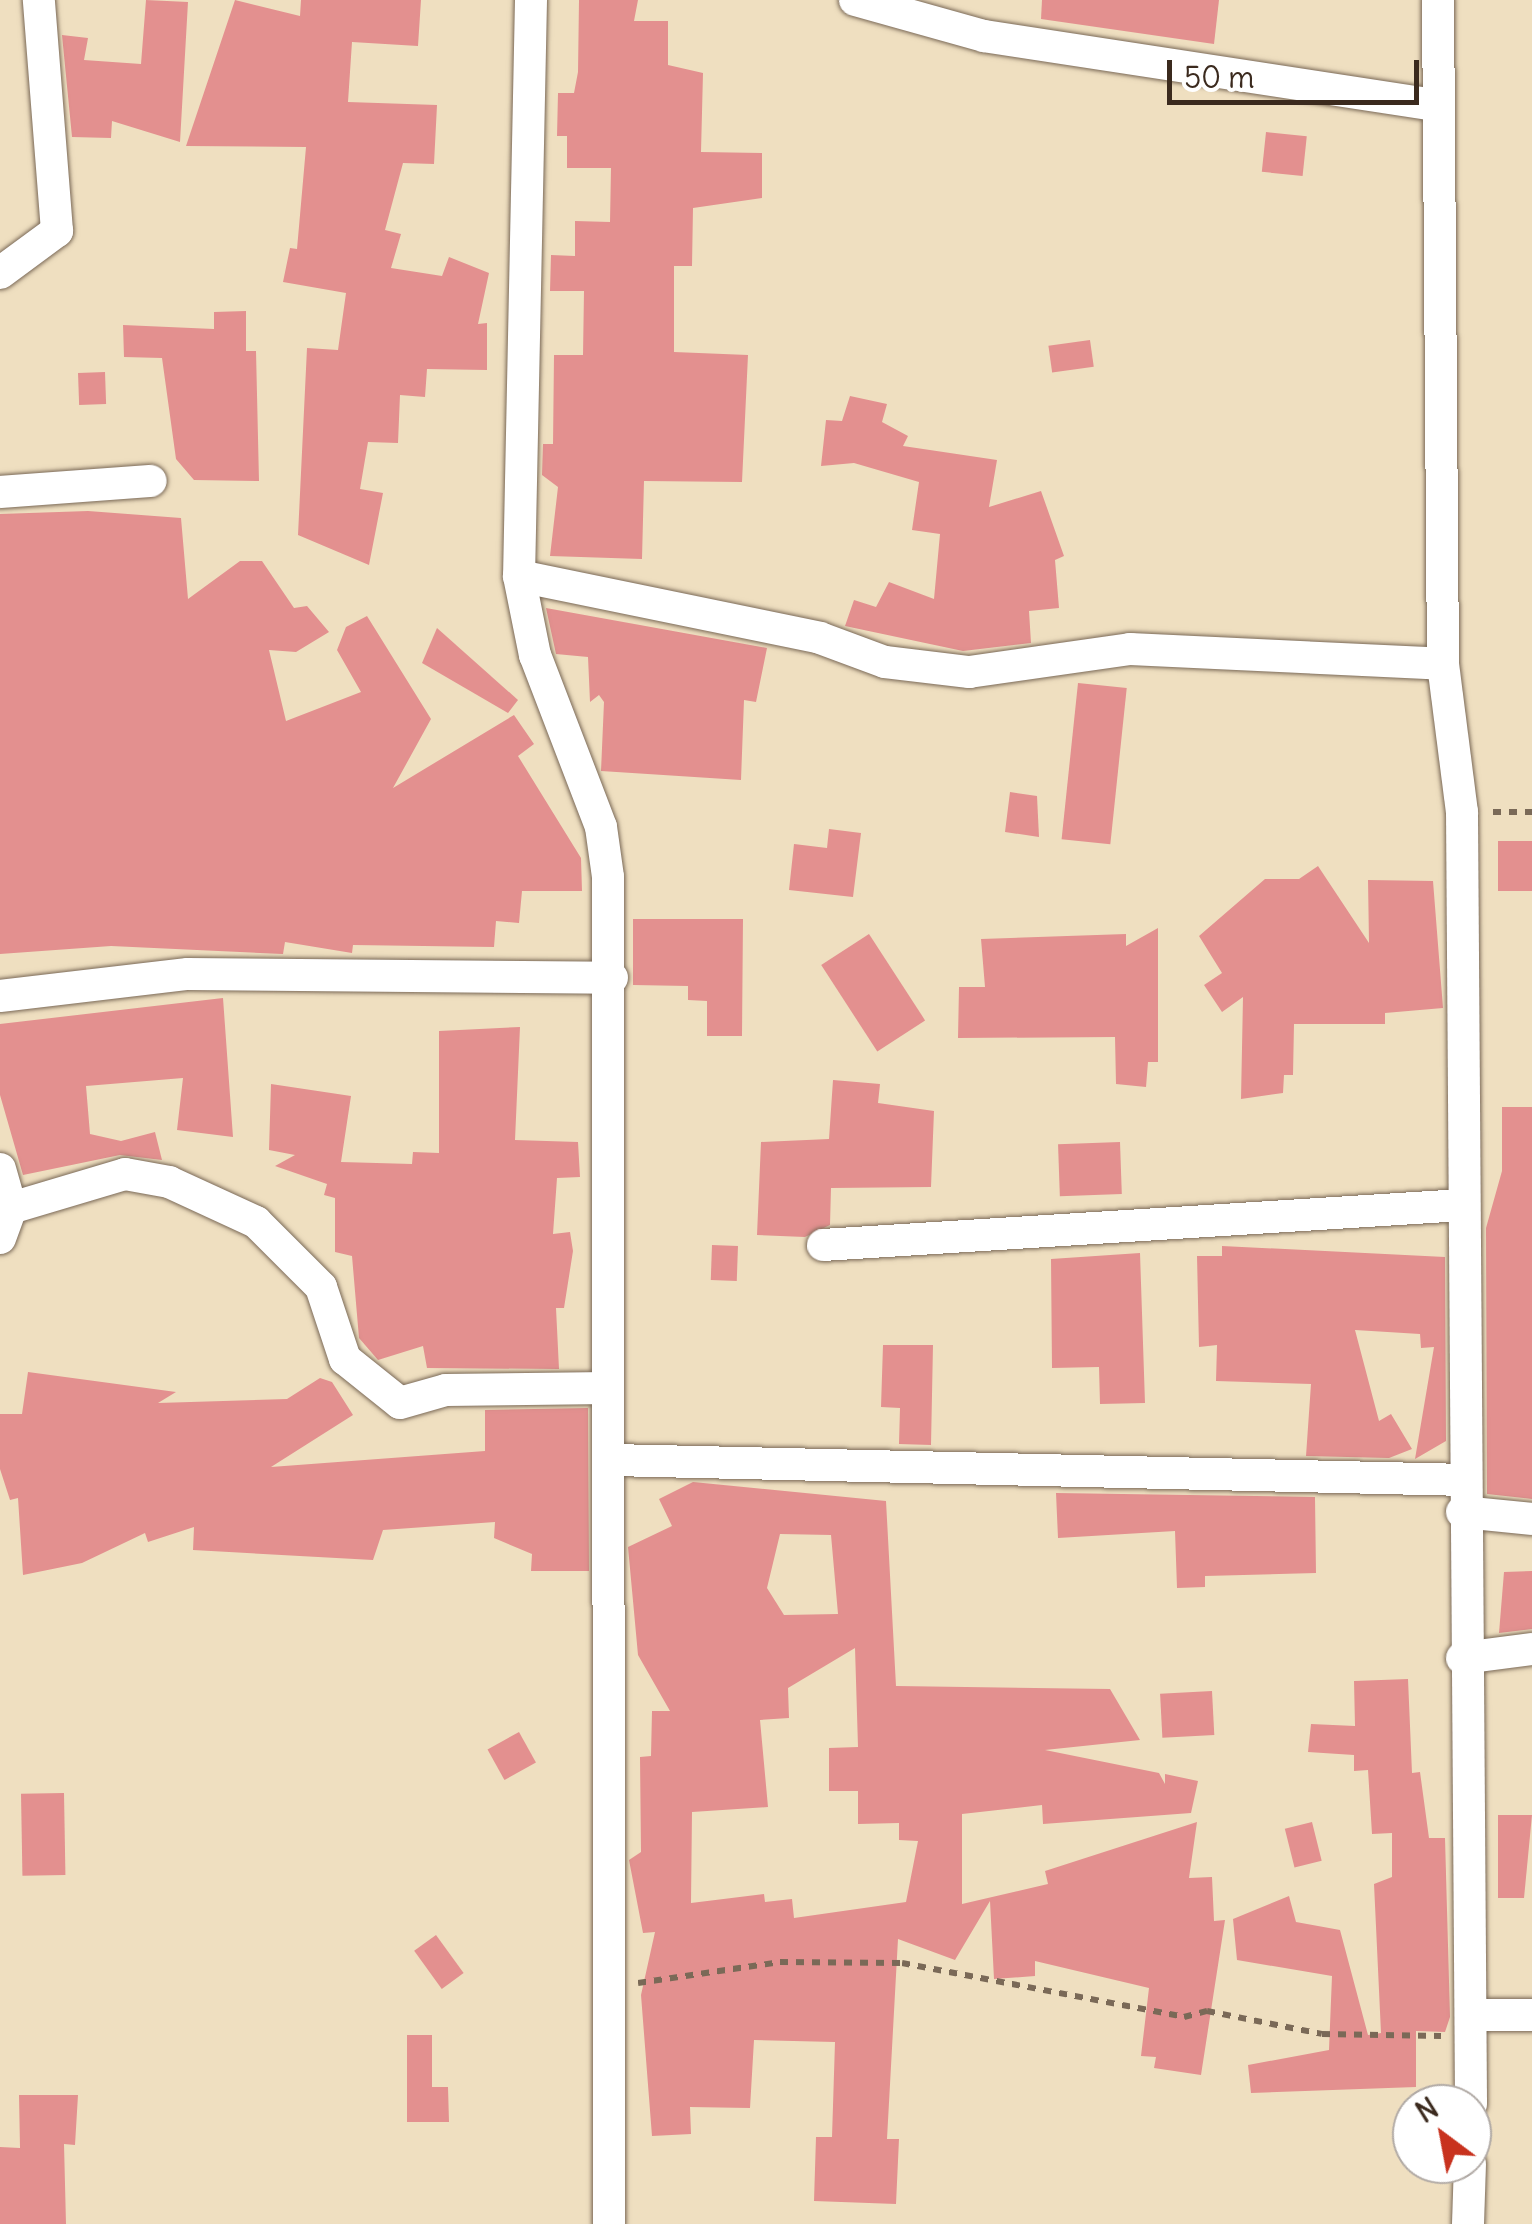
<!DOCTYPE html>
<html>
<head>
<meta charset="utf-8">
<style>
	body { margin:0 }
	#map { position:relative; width:1532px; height:2224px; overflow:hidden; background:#efdfc0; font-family:Delius,sans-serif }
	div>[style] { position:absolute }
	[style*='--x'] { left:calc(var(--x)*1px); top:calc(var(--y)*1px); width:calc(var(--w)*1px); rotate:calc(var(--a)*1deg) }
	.building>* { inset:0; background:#e3908f; transform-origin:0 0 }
	.path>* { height:6px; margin-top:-3px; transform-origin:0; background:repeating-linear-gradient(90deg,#7a6957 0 8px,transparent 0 16px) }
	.roads { filter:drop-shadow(0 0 2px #7a6957) drop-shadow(0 0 2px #7a6957) }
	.street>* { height:32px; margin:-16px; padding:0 16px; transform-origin:16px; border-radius:16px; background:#fff }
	span { translate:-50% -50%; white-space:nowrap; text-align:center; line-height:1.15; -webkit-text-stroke:8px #fff; paint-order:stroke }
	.north { position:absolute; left:1392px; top:2084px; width:100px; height:100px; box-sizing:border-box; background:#fff; border:2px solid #b1aaa5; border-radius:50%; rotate:328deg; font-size:28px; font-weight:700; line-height:40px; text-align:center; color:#3b2a1e }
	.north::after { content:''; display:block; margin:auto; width:35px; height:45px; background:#c8321e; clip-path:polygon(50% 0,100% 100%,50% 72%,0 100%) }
	.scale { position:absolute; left:1167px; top:60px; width:252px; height:45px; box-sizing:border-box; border:5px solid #3b2a1e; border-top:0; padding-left:12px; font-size:30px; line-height:35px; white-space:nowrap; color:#3b2a1e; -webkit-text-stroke:8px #fff; paint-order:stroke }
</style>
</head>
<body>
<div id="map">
	<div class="building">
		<div style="clip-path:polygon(146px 0,188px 2px,180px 142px,112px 121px,111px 138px,72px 137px,62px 35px,88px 38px,84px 60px,141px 64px)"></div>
		<div style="clip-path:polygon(235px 0,300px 16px,301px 0,421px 0,418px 46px,352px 42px,348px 102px,437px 105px,434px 164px,403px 163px,385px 230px,401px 234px,391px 268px,442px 276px,449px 257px,489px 273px,478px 324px,487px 323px,487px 370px,427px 369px,425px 397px,400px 395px,398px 443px,368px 442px,360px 489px,383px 493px,369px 565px,298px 535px,307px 348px,338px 350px,346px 293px,283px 282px,290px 248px,297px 249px,306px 147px,186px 146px)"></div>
		<div style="clip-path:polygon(579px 0,638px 0,634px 21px,668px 21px,668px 65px,703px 73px,701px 152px,762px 153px,762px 198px,693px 208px,692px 266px,674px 266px,674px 352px,748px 355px,742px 482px,644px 481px,642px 559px,550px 556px,558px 487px,542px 475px,543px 444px,553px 444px,554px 355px,583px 355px,584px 291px,550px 291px,551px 255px,575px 256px,575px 221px,610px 222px,611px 168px,567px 168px,567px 136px,557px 136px,558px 93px,574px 93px,578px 72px)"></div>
		<div style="clip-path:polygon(1042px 0,1219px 0,1214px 44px,1041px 19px)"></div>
		<div style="left:1266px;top:132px;width:41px;height:40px;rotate:6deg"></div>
		<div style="clip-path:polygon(246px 311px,246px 351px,256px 351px,259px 481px,194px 480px,176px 459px,162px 358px,124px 357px,123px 325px,214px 329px,214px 312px)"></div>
		<div style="left:1090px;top:340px;width:27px;height:42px;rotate:82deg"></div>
		<div style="left:105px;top:372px;width:32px;height:27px;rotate:88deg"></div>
		<div style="clip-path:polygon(850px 396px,887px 404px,882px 422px,908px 436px,903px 446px,997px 460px,989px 507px,1041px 491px,1064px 556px,1055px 560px,1059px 608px,1029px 611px,1031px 643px,963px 651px,845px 626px,854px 600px,876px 607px,889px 582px,934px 599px,940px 534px,912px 530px,919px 482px,854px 463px,821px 466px,826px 420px,842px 421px)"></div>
		<div style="clip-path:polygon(88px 511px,181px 518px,188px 599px,240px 561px,262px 561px,294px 608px,307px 606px,329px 632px,296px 652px,269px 650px,286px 721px,361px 692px,337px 650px,346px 627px,367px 616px,431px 719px,393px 788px,514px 715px,534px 744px,518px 756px,581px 858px,582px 891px,522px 891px,519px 923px,496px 921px,494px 947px,353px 945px,352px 953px,285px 942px,283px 954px,111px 946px,0 954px,0 514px)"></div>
		<div style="clip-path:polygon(546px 608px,767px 648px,756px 702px,744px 700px,741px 780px,601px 771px,604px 702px,599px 695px,590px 702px,588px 657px,556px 654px)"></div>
		<div style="clip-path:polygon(437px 628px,518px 700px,508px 713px,422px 663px)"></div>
		<div style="left:1078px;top:683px;width:49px;height:157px;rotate:6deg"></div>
		<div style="clip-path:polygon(1010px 792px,1037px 796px,1039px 837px,1005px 832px)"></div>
		<div style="clip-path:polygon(829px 829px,861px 833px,853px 897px,789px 890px,794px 844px,827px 848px)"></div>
		<div style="left:1532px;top:841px;width:50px;height:34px;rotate:90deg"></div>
		<div style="clip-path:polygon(1318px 866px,1369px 943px,1368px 880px,1433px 881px,1443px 1008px,1385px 1013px,1385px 1024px,1294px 1024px,1293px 1075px,1284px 1075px,1283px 1093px,1241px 1099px,1243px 997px,1222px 1012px,1204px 985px,1222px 973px,1199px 936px,1265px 879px,1299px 879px)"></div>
		<div style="clip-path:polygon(633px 919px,743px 919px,742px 1036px,707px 1036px,707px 1001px,688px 1000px,688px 986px,633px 985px)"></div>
		<div style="clip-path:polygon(1158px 928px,1158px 1062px,1148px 1062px,1146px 1087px,1116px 1084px,1115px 1037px,958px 1038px,959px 987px,985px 987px,981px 939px,1126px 934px,1126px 946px)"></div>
		<div style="left:869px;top:934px;width:103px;height:57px;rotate:57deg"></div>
		<div style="clip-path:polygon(223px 998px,233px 1137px,177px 1130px,183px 1078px,86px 1086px,90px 1134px,121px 1141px,155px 1132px,162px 1160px,120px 1155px,23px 1175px,0 1095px,0 1024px)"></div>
		<div style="clip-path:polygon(520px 1027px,515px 1140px,578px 1142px,580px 1177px,557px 1178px,553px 1234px,570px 1232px,573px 1251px,564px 1308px,556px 1308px,559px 1369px,427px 1368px,423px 1346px,378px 1360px,359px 1338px,352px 1256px,335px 1252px,335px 1198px,324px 1195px,327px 1184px,275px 1166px,295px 1155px,269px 1150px,271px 1084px,351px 1096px,341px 1162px,412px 1164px,413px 1152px,439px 1153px,439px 1031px)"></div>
		<div style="clip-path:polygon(833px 1080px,880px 1084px,878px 1103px,934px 1111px,931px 1187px,831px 1188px,830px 1225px,805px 1237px,757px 1235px,761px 1142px,829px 1139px)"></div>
		<div style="clip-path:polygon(1502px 1107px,1532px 1107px,1532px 1499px,1487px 1494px,1486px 1228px,1502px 1171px)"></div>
		<div style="left:1120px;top:1142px;width:52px;height:62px;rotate:88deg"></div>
		<div style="left:712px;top:1245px;width:26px;height:35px;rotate:2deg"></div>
		<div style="clip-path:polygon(1222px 1246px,1445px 1257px,1446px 1441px,1415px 1459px,1434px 1347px,1421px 1348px,1420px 1334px,1355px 1330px,1379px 1421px,1391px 1414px,1412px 1449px,1389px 1458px,1306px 1456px,1311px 1384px,1216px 1381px,1217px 1345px,1199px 1347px,1197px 1256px,1222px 1256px)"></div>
		<div style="clip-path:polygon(1140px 1253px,1145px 1403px,1100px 1404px,1099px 1367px,1052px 1368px,1051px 1259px)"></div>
		<div style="clip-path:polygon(883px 1345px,933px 1345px,931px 1445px,899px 1444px,900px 1408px,881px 1407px)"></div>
		<div style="clip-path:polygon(28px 1372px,176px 1392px,158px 1403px,287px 1399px,320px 1378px,332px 1382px,353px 1415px,271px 1467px,485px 1451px,485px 1410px,588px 1408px,589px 1571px,531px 1571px,532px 1554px,494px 1538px,495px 1522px,383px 1530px,373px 1560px,193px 1550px,194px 1527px,148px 1542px,145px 1533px,82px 1563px,23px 1575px,18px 1498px,10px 1500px,0 1469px,0 1414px,22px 1414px)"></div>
		<div style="clip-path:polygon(evenodd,693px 1482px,886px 1501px,896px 1686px,1110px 1689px,1140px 1740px,1045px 1750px,1159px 1773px,1165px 1784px,1165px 1774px,1198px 1781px,1191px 1813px,1043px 1824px,1042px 1805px,962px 1814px,962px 1904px,1048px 1884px,1045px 1871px,1197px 1822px,1189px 1878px,1212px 1877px,1214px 1921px,1225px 1920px,1201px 2075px,1154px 2068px,1156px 2057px,1141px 2056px,1149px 1988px,1035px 1961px,1035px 1976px,994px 1979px,990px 1901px,955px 1960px,898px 1939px,887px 2139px,899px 2139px,896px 2204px,814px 2201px,816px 2137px,832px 2137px,835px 2042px,754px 2040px,750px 2108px,690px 2107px,691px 2134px,652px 2136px,641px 1995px,655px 1932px,643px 1933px,629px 1860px,641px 1852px,640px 1757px,651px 1756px,652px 1711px,670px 1711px,638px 1655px,628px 1547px,672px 1526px,659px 1499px,693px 1482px,780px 1534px,831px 1535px,838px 1614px,784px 1615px,767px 1588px,780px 1534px,693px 1482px,855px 1648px,858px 1747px,829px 1748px,829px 1791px,858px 1791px,858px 1824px,899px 1823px,899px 1840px,918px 1841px,906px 1902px,794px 1918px,792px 1899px,765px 1902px,764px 1894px,691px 1903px,692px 1812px,768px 1807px,760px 1720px,789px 1718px,788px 1688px,855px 1648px)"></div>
		<div style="clip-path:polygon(1056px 1493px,1315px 1497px,1316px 1573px,1205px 1576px,1205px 1587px,1177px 1588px,1175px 1531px,1058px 1538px)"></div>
		<div style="clip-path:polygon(1532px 1571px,1532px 1629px,1499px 1633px,1504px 1572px)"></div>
		<div style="clip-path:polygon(1408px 1679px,1412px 1773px,1420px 1772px,1429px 1838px,1445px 1838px,1450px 2017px,1445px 2032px,1416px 2031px,1416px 2087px,1251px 2093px,1248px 2065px,1329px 2050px,1332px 1976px,1237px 1960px,1233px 1919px,1289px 1896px,1296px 1922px,1340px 1930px,1368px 2035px,1381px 2033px,1374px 1884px,1392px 1877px,1392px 1833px,1372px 1834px,1368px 1770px,1354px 1771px,1354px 1755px,1308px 1752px,1311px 1724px,1355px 1726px,1354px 1681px)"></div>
		<div style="left:1212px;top:1691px;width:44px;height:52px;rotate:87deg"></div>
		<div style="left:519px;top:1732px;width:35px;height:36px;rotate:61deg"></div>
		<div style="left:64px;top:1793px;width:82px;height:43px;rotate:89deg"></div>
		<div style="clip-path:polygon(1498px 1815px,1532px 1815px,1524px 1898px,1498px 1898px)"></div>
		<div style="left:1312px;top:1822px;width:40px;height:28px;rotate:76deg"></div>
		<div style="left:436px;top:1935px;width:47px;height:27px;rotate:54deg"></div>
		<div style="clip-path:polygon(407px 2035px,432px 2035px,432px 2087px,448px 2087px,449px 2122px,407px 2122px)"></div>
		<div style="clip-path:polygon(19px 2095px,78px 2095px,75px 2145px,64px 2144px,66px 2224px,0 2224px,0 2147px,20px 2148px)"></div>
	</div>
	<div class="path">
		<div style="--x:1493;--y:812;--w:39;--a:0"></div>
		<div style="--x:638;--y:1983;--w:144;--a:-8.4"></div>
		<div style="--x:780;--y:1962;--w:122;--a:0.5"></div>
		<div style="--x:902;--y:1963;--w:287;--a:10.8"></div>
		<div style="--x:1184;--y:2017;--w:24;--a:-15"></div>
		<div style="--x:1207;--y:2011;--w:117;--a:11.3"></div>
		<div style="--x:1322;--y:2034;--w:119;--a:1"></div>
	</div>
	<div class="roads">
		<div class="street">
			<div style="--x:531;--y:0;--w:576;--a:91.19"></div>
			<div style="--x:519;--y:576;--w:81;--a:78.6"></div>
			<div style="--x:535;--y:655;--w:184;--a:69"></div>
			<div style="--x:601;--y:827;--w:50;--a:82"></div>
			<div style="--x:608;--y:877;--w:1347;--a:89.96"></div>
			<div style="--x:855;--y:0;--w:134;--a:15.6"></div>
			<div style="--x:984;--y:36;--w:455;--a:8.7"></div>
			<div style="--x:1438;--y:0;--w:664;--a:89.57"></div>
			<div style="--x:1443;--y:664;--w:149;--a:82.7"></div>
			<div style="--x:1462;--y:812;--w:1292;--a:89.6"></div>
			<div style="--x:0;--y:273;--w:71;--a:-36.4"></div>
			<div style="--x:57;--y:231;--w:232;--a:-94.5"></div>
			<div style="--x:0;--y:492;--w:151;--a:-4.2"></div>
			<div style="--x:519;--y:576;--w:307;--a:11.6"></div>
			<div style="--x:820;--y:638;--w:69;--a:20.3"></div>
			<div style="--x:885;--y:662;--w:85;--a:6.8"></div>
			<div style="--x:969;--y:672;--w:163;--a:-8.1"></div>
			<div style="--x:1130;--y:649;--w:313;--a:2.7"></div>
			<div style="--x:0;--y:996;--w:189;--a:-6.7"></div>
			<div style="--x:188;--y:974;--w:424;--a:0.5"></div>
			<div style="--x:0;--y:1169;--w:41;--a:74.2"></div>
			<div style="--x:11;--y:1208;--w:32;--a:110"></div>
			<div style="--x:11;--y:1208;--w:119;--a:-16.6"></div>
			<div style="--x:125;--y:1174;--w:45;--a:10.3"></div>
			<div style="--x:169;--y:1182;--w:96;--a:24.7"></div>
			<div style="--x:256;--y:1222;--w:92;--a:45"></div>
			<div style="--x:321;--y:1287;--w:76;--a:71.6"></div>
			<div style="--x:345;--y:1359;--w:70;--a:38.7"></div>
			<div style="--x:400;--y:1403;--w:48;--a:-15.8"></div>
			<div style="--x:446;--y:1390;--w:162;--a:-0.7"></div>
			<div style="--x:823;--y:1245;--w:641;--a:-3.58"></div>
			<div style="--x:612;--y:1460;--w:854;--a:1.34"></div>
			<div style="--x:1462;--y:1512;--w:70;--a:5.7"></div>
			<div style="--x:1462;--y:1658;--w:71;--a:-7.3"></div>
			<div style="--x:1474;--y:2015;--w:58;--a:0"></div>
			<div style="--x:1468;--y:2224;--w:60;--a:-88.1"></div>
		</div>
	</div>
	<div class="north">N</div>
	<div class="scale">50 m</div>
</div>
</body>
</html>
